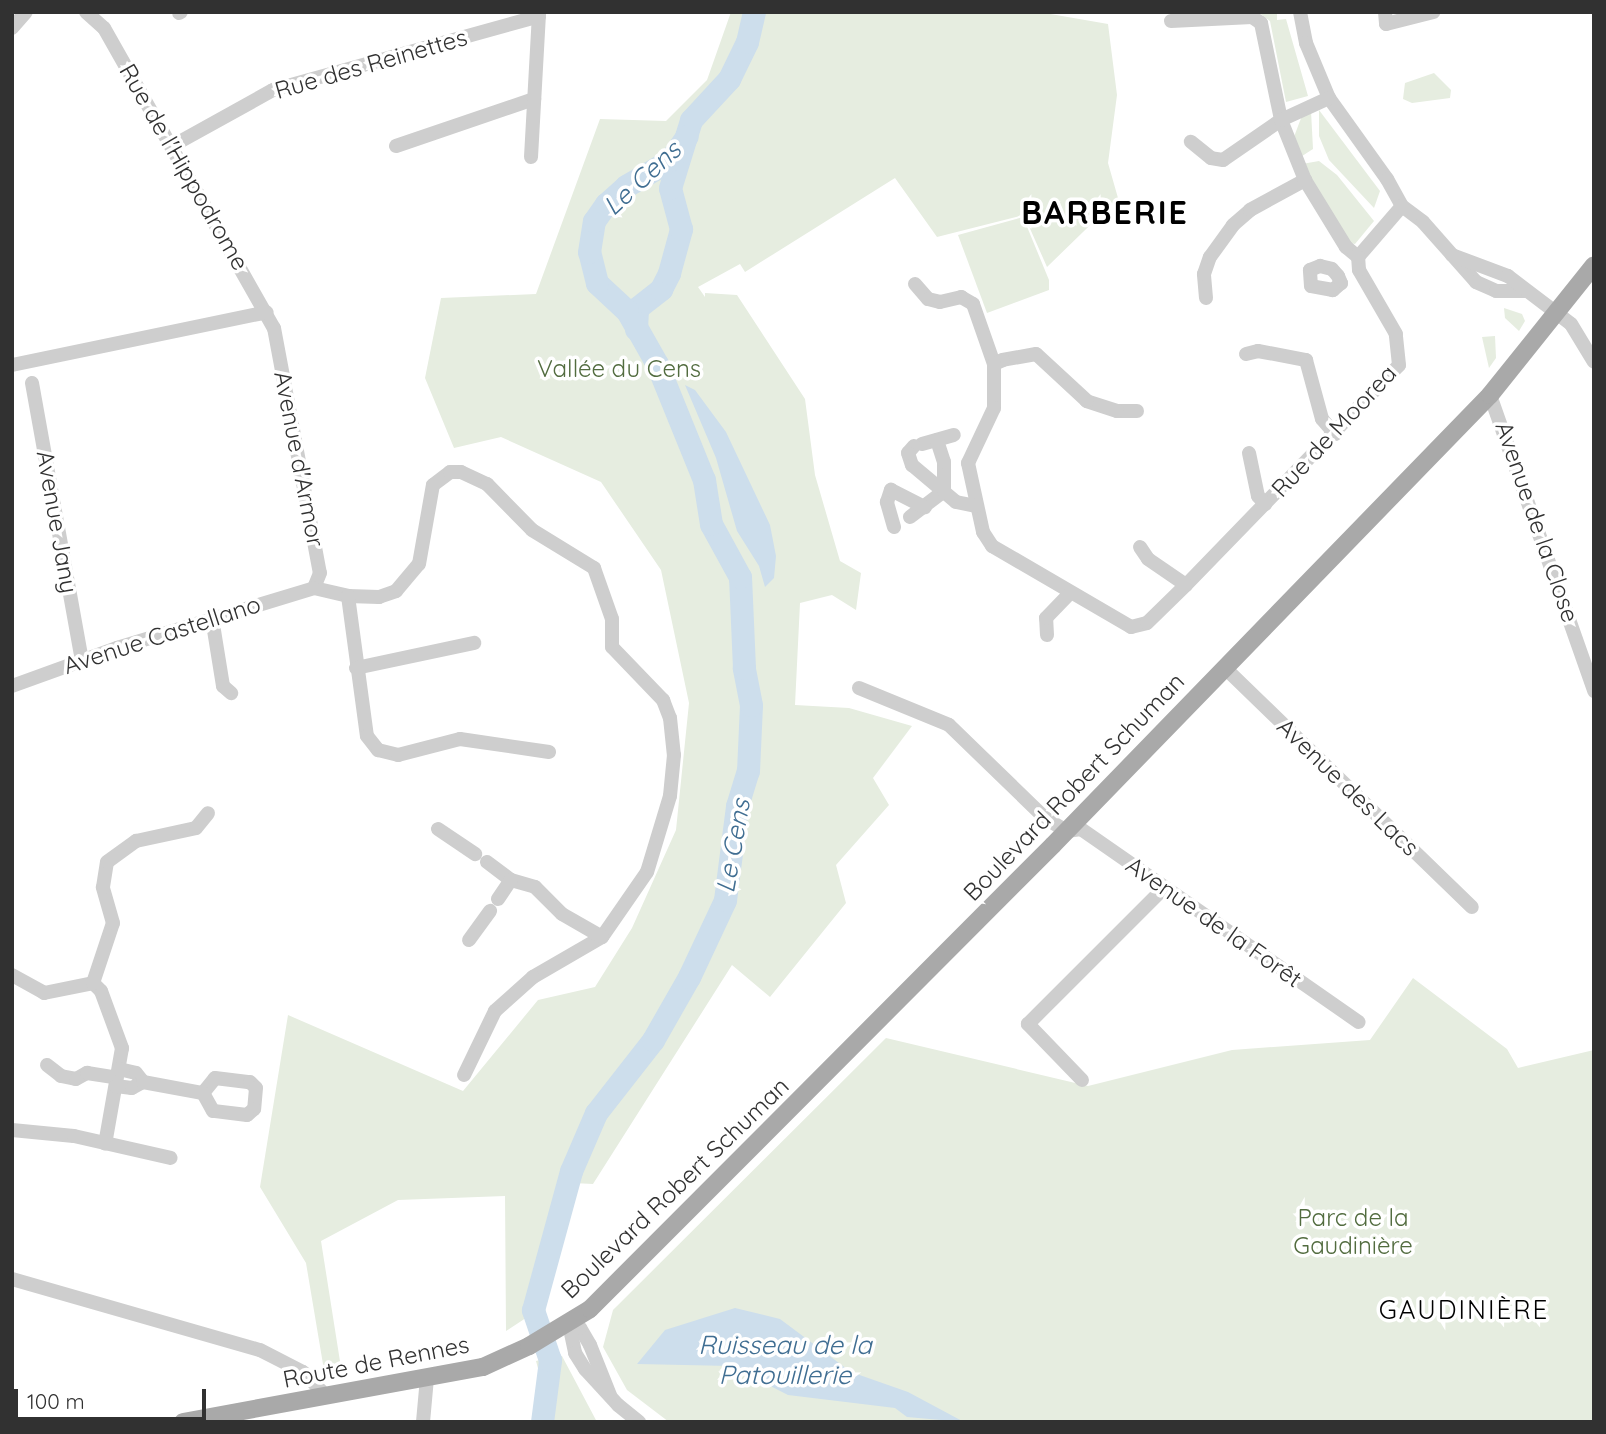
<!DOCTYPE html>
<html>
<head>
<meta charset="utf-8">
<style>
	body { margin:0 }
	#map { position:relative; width:1606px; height:1434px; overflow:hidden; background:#fff; font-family:Quicksand,sans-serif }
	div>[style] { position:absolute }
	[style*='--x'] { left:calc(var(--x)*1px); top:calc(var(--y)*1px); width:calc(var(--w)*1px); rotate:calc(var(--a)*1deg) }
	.green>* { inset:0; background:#e6ede0 }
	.water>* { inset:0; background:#cddeec }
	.stream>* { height:3.5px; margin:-1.75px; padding:0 1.75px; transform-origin:1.75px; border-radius:1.75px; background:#cddeec }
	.river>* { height:23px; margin:-11.5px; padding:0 11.5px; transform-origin:11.5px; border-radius:11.5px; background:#cddeec }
	.minor>* { height:14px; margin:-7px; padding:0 7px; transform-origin:7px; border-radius:7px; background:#cecece }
	.major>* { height:18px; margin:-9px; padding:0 9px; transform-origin:9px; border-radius:9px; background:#a9a9a9 }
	span { translate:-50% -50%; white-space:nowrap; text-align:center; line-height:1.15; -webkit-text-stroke:7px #fff; paint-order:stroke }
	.street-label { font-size:24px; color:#313131 }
	.park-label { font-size:24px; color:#526c3f }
	.water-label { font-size:26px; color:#406e92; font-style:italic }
	.neighbourhood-label { font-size:26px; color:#000; letter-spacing:2px }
	.district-label { font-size:32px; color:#000; font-weight:700; letter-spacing:2px }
	.frame { position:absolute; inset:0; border:14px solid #313131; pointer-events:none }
	.scale { position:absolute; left:14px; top:1389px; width:192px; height:32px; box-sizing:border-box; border:4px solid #313131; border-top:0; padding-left:9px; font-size:21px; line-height:24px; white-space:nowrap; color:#313131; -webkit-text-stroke:5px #fff; paint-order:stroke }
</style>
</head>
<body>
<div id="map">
	<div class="green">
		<div style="clip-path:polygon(731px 12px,1039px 12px,1108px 24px,1117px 95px,1108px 163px,1118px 198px,1047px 267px,1024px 215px,937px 237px,895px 178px,745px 272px,740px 264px,698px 287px,705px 297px,705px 293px,737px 295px,805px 399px,815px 475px,840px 561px,861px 573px,856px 610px,832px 595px,800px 603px,795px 705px,849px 708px,912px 726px,873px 778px,889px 805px,836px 865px,846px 903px,770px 997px,732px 965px,593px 1184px,573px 1183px,535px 1312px,506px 1331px,505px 1196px,398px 1200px,321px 1241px,342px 1374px,325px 1376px,306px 1263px,260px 1187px,288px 1015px,463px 1091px,538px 1000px,595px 987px,632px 928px,676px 830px,689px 703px,661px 570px,601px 482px,501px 437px,454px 448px,425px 378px,441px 298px,536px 294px,600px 119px,666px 121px,707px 80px)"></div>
		<div style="clip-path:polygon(1258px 12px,1277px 12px,1277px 20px,1286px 19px,1308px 96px,1286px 102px,1270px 21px)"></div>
		<div style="clip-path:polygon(1434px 73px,1451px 90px,1450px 98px,1412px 103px,1403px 99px,1405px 83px)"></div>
		<div style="clip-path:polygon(1319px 110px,1380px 191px,1374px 208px,1329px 160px,1319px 136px)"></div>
		<div style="clip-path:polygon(1311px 111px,1313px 149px,1299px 158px,1292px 142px,1303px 113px)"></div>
		<div style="clip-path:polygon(1319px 161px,1337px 175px,1374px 221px,1355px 244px,1350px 243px,1302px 164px)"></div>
		<div style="clip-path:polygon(1023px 217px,1049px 280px,1049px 290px,987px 313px,958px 235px)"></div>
		<div style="clip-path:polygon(1504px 308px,1522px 314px,1525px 321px,1519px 331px,1505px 318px)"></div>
		<div style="clip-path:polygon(1495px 336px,1496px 358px,1489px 368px,1482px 337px)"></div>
		<div style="clip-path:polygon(1413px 978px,1507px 1049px,1518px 1068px,1594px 1050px,1594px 1422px,669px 1422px,627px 1390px,603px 1347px,613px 1310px,886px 1038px,1088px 1086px,1232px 1050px,1370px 1040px)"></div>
		<div style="clip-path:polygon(558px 1355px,562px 1356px,597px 1422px,535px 1422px,544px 1391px,536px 1361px)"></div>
	</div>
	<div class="water">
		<div style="clip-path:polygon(685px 385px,695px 390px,726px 432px,770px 525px,776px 556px,774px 578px,765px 587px,759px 566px,737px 531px,716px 458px)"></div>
		<div style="clip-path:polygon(735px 1308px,780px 1319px,851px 1372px,908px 1392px,964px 1422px,907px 1417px,895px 1408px,788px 1395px,731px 1366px,637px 1364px,665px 1330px)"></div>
	</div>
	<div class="stream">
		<div style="--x:550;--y:1360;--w:14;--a:60"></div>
	</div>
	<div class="river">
		<div style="--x:636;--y:329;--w:21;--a:-87"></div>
		<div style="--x:637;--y:308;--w:31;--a:-38"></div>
		<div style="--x:661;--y:289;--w:18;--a:-63"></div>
		<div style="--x:669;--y:273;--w:46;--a:-74.7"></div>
		<div style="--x:681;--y:229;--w:42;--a:-105"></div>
		<div style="--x:670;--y:188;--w:71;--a:-72.8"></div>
		<div style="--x:691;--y:120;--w:56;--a:-47.2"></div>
		<div style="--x:729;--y:79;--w:41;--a:-64.1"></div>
		<div style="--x:747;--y:42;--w:31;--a:-77"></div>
		<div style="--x:542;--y:1422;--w:63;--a:-82.6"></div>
		<div style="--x:550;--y:1360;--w:53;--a:-108.8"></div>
		<div style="--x:533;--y:1310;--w:144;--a:-74.7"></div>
		<div style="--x:571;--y:1171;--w:63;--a:-66.7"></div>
		<div style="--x:596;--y:1113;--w:93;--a:-52"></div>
		<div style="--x:653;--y:1040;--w:73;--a:-60.3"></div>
		<div style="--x:689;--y:977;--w:85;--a:-64.9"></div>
		<div style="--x:725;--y:900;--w:95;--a:-82.7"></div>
		<div style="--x:737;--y:806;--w:37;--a:-73"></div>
		<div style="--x:748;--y:771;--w:66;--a:-87.4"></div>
		<div style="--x:751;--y:705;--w:38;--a:-101"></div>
		<div style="--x:744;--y:668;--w:91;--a:-92.5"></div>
		<div style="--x:740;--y:577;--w:60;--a:-118.7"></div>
		<div style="--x:711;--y:524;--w:45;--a:-99"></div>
		<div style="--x:704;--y:480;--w:125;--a:-112.1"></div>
		<div style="--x:657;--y:364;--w:61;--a:-119.5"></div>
		<div style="--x:627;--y:311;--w:41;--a:-137"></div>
		<div style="--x:597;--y:283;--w:32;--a:-104"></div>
		<div style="--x:589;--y:252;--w:31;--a:-81"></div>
		<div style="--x:594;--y:221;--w:21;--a:-55"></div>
		<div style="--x:606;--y:204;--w:27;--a:-42"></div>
		<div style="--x:626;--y:186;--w:51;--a:-30.6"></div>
		<div style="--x:670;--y:160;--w:29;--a:-55"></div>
	</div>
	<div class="minor">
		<div style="--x:86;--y:12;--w:24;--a:42"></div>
		<div style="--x:104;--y:28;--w:345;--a:60.5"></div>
		<div style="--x:274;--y:328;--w:249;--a:79.4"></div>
		<div style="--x:320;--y:573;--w:16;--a:112"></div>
		<div style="--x:1300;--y:12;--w:32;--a:79"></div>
		<div style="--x:1306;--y:43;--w:60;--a:67.3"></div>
		<div style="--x:1329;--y:98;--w:100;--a:54.4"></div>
		<div style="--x:1387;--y:179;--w:31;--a:61"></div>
		<div style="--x:1402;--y:206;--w:26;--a:37"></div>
		<div style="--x:1423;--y:222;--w:80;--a:48.5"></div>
		<div style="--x:1476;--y:282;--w:22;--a:24"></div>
		<div style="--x:1496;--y:291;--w:28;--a:0"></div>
		<div style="--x:1385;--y:12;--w:12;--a:85"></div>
		<div style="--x:1386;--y:24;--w:49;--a:-14.3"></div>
		<div style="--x:179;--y:13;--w:2;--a:-27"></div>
		<div style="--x:1171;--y:21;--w:81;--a:-2.8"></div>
		<div style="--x:1252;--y:17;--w:11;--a:34"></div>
		<div style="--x:1261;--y:23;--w:99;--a:78.3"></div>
		<div style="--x:1281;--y:120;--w:70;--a:145.4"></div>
		<div style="--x:1223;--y:160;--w:12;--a:-171"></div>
		<div style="--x:1211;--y:158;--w:26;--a:-141"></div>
		<div style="--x:12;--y:28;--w:21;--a:-49"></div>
		<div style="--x:172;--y:146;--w:115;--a:-29"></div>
		<div style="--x:273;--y:90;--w:276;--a:-15.5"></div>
		<div style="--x:396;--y:146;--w:146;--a:-18.8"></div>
		<div style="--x:531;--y:157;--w:145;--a:-86.8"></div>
		<div style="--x:1452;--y:255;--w:60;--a:20.6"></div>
		<div style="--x:1508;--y:276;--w:79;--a:37.3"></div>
		<div style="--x:1571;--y:324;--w:44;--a:58.8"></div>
		<div style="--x:1358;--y:257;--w:67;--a:-49.2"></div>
		<div style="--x:1320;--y:266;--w:12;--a:14"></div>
		<div style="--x:1332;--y:269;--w:9;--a:49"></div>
		<div style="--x:1338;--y:276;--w:8;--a:67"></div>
		<div style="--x:1341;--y:283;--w:11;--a:139"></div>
		<div style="--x:1333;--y:290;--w:22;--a:-170"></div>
		<div style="--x:1311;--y:286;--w:16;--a:-94"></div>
		<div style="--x:1310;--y:270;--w:11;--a:-22"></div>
		<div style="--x:915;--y:284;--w:20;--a:49"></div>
		<div style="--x:928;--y:299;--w:12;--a:14"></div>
		<div style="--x:940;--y:302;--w:22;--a:-13"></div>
		<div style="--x:961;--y:297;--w:14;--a:30"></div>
		<div style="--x:973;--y:304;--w:64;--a:70.7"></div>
		<div style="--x:1206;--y:298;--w:24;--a:-95"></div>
		<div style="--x:1204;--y:274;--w:18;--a:-71"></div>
		<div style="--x:1210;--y:257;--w:39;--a:-54"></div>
		<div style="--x:1233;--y:225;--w:23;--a:-41"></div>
		<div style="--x:1250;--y:210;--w:63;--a:-28.6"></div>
		<div style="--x:1246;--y:354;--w:12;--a:-14"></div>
		<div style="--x:1258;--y:351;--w:49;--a:10.6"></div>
		<div style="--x:1306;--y:360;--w:61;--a:74.8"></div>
		<div style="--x:1322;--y:419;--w:20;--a:49"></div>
		<div style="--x:12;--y:365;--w:260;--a:-11.7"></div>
		<div style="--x:32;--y:383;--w:281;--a:79.8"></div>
		<div style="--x:1490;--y:395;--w:314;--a:70.6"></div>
		<div style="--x:1137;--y:411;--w:20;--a:180"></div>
		<div style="--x:1117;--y:411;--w:32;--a:-162"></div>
		<div style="--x:1087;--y:401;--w:69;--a:-137.3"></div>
		<div style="--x:1036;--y:354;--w:34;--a:170"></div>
		<div style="--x:1003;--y:360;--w:10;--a:156"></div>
		<div style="--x:994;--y:364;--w:44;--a:90"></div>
		<div style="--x:994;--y:408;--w:61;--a:115.3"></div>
		<div style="--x:968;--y:463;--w:71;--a:77.7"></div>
		<div style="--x:983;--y:532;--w:17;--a:57"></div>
		<div style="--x:992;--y:546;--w:161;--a:30.2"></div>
		<div style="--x:1131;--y:627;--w:16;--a:-14"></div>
		<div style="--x:1147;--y:623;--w:54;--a:-44.3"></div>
		<div style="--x:1186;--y:585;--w:306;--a:-45.9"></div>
		<div style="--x:1399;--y:365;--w:31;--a:-96"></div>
		<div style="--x:1396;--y:334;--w:74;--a:-120"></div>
		<div style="--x:1359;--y:270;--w:13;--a:-94"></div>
		<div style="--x:1358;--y:257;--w:16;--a:-140"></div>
		<div style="--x:1346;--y:247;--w:79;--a:-121.5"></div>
		<div style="--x:1305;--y:180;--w:65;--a:-111.8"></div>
		<div style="--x:1281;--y:120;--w:53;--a:-24.6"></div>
		<div style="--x:922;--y:444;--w:33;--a:-16"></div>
		<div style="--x:914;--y:446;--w:9;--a:131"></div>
		<div style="--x:908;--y:453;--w:13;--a:72"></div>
		<div style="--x:912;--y:465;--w:57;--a:40.1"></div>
		<div style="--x:956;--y:502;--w:21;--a:11"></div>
		<div style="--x:1249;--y:453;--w:44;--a:78.2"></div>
		<div style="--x:1258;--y:496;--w:11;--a:49"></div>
		<div style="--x:910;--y:517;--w:43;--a:-37.4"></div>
		<div style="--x:944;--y:491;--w:29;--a:-90"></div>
		<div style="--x:944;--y:462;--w:23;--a:-108"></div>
		<div style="--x:894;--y:527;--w:26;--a:-106"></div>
		<div style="--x:887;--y:502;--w:13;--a:-72"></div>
		<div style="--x:891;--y:490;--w:38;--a:27"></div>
		<div style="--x:1140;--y:547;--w:14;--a:56"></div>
		<div style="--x:1148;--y:559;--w:46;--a:34.4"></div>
		<div style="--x:314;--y:588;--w:35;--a:13"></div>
		<div style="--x:348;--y:596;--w:31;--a:2"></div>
		<div style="--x:379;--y:597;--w:18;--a:-19"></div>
		<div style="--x:396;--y:591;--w:35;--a:-50"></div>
		<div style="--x:419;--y:564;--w:80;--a:-80"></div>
		<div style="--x:433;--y:485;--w:21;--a:-37"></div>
		<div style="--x:450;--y:472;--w:11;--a:0"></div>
		<div style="--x:461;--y:472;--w:29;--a:25"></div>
		<div style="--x:487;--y:484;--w:64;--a:45.6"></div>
		<div style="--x:532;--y:530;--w:73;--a:31.5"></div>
		<div style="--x:594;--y:568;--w:54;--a:70.6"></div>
		<div style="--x:612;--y:619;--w:28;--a:90"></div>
		<div style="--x:612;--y:647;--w:74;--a:46.1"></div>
		<div style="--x:663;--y:700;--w:19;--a:69"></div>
		<div style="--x:670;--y:718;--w:37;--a:84"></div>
		<div style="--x:674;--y:755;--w:41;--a:95.6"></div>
		<div style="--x:670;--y:796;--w:79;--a:106.8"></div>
		<div style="--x:647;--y:872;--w:79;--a:124.7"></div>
		<div style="--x:602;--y:937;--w:80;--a:149.9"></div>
		<div style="--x:533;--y:977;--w:51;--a:138.2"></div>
		<div style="--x:495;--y:1011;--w:71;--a:115.8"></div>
		<div style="--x:348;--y:596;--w:141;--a:82.3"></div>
		<div style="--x:367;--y:736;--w:18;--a:52"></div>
		<div style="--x:378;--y:750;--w:21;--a:14"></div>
		<div style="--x:398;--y:755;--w:64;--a:-14.5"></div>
		<div style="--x:460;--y:739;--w:90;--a:8.3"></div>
		<div style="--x:212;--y:618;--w:69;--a:80.8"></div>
		<div style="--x:223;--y:686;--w:11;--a:41"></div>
		<div style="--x:1047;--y:635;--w:17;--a:-93"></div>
		<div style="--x:1046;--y:618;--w:33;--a:-46"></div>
		<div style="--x:1224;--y:667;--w:345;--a:44.1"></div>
		<div style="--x:356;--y:668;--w:121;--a:-12"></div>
		<div style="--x:12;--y:686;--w:112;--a:-19.9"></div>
		<div style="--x:117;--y:648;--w:206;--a:-16.9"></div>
		<div style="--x:859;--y:688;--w:97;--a:22.3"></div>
		<div style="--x:949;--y:725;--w:134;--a:44.1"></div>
		<div style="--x:1045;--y:818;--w:26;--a:31"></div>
		<div style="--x:1067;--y:831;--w:14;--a:-8"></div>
		<div style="--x:1081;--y:829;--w:338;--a:34.8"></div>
		<div style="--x:438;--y:829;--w:45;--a:34"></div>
		<div style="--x:487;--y:862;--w:30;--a:37"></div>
		<div style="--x:511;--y:880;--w:25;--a:16"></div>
		<div style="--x:535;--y:887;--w:38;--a:45"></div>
		<div style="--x:562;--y:914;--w:46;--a:29.9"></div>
		<div style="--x:498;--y:899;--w:23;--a:-56"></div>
		<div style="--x:469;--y:940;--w:36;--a:-54"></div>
		<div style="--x:12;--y:975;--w:37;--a:29"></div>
		<div style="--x:44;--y:993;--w:50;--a:-11.5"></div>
		<div style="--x:93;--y:983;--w:11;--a:45"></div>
		<div style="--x:101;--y:991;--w:61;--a:69.8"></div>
		<div style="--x:122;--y:1048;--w:97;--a:100"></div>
		<div style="--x:93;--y:983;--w:63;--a:-71.6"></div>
		<div style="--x:113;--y:923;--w:37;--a:-106"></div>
		<div style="--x:103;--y:887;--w:25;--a:-81"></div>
		<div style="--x:107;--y:862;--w:36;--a:-36"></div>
		<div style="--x:136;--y:841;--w:61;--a:-12.2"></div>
		<div style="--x:196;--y:828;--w:19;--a:-51"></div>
		<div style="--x:47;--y:1065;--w:18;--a:38"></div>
		<div style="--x:61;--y:1076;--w:15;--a:11"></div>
		<div style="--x:76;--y:1079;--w:13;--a:-29"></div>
		<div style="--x:87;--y:1073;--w:30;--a:9"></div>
		<div style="--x:119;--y:1069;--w:17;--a:13"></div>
		<div style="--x:136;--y:1073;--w:11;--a:52"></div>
		<div style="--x:215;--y:1078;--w:35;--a:7"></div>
		<div style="--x:250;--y:1082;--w:8;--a:45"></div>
		<div style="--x:256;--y:1088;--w:21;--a:95"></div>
		<div style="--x:254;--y:1109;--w:9;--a:139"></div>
		<div style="--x:247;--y:1115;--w:34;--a:-173"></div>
		<div style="--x:213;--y:1111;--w:21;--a:-119"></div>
		<div style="--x:203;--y:1093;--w:19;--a:-51"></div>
		<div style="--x:1082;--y:1080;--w:78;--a:-134"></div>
		<div style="--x:1028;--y:1024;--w:192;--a:-45"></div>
		<div style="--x:116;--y:1086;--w:16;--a:7"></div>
		<div style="--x:132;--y:1088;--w:13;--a:-29"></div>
		<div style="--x:143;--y:1082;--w:61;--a:10.4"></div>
		<div style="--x:12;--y:1130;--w:62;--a:5.5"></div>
		<div style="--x:74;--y:1136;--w:99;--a:12.8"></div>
		<div style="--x:12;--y:1279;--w:258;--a:16"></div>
		<div style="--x:260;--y:1350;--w:48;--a:27.1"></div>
		<div style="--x:303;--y:1372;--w:33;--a:46"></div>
		<div style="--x:610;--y:1395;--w:54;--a:-111.8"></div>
		<div style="--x:590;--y:1345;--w:20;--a:-120"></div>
		<div style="--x:580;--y:1328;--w:12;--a:-160"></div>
		<div style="--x:569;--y:1324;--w:30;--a:78"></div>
		<div style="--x:575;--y:1353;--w:19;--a:58"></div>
		<div style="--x:585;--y:1369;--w:49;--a:47.5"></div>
		<div style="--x:618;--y:1405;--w:27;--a:39"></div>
		<div style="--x:423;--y:1422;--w:44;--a:-84.8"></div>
	</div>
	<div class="major">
		<div style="--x:183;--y:1422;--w:305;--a:-10.4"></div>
		<div style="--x:483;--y:1367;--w:51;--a:-24.5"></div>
		<div style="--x:529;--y:1346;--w:71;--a:-31.2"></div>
		<div style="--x:590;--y:1309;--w:655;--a:-45.06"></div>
		<div style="--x:1053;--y:845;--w:627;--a:-45.84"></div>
		<div style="--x:1490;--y:395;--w:166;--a:-51.3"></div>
	</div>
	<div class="street-label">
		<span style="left:371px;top:64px;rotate:-16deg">Rue des Reinettes</span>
		<span style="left:184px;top:167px;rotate:60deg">Rue de l'Hippodrome</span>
		<span style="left:1334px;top:431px;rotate:-47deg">Rue de Moorea</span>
		<span style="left:299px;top:459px;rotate:79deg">Avenue d'Armor</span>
		<span style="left:57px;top:522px;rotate:80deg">Avenue Jany</span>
		<span style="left:1537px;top:522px;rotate:71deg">Avenue de la Close</span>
		<span style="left:162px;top:635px;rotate:-18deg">Avenue Castellano</span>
		<span style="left:1074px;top:787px;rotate:-46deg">Boulevard Robert Schuman</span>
		<span style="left:1348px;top:787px;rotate:44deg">Avenue des Lacs</span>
		<span style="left:1214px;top:922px;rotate:35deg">Avenue de la Forêt</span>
		<span style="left:675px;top:1188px;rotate:-44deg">Boulevard Robert Schuman</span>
		<span style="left:376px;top:1362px;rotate:-11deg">Route de Rennes</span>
	</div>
	<div class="park-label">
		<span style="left:619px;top:369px">Vallée du Cens</span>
		<span style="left:1353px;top:1232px">Parc de la<br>Gaudinière</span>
	</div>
	<div class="water-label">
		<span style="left:642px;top:178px;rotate:-43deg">Le Cens</span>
		<span style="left:733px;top:846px;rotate:-80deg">Le Cens</span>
		<span style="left:785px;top:1360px">Ruisseau de la<br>Patouillerie</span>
	</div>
	<div class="neighbourhood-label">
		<span style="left:1464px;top:1310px">GAUDINIÈRE</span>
	</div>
	<div class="district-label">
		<span style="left:1105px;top:212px">BARBERIE</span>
	</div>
	<div class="frame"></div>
	<div class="scale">100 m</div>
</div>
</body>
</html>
